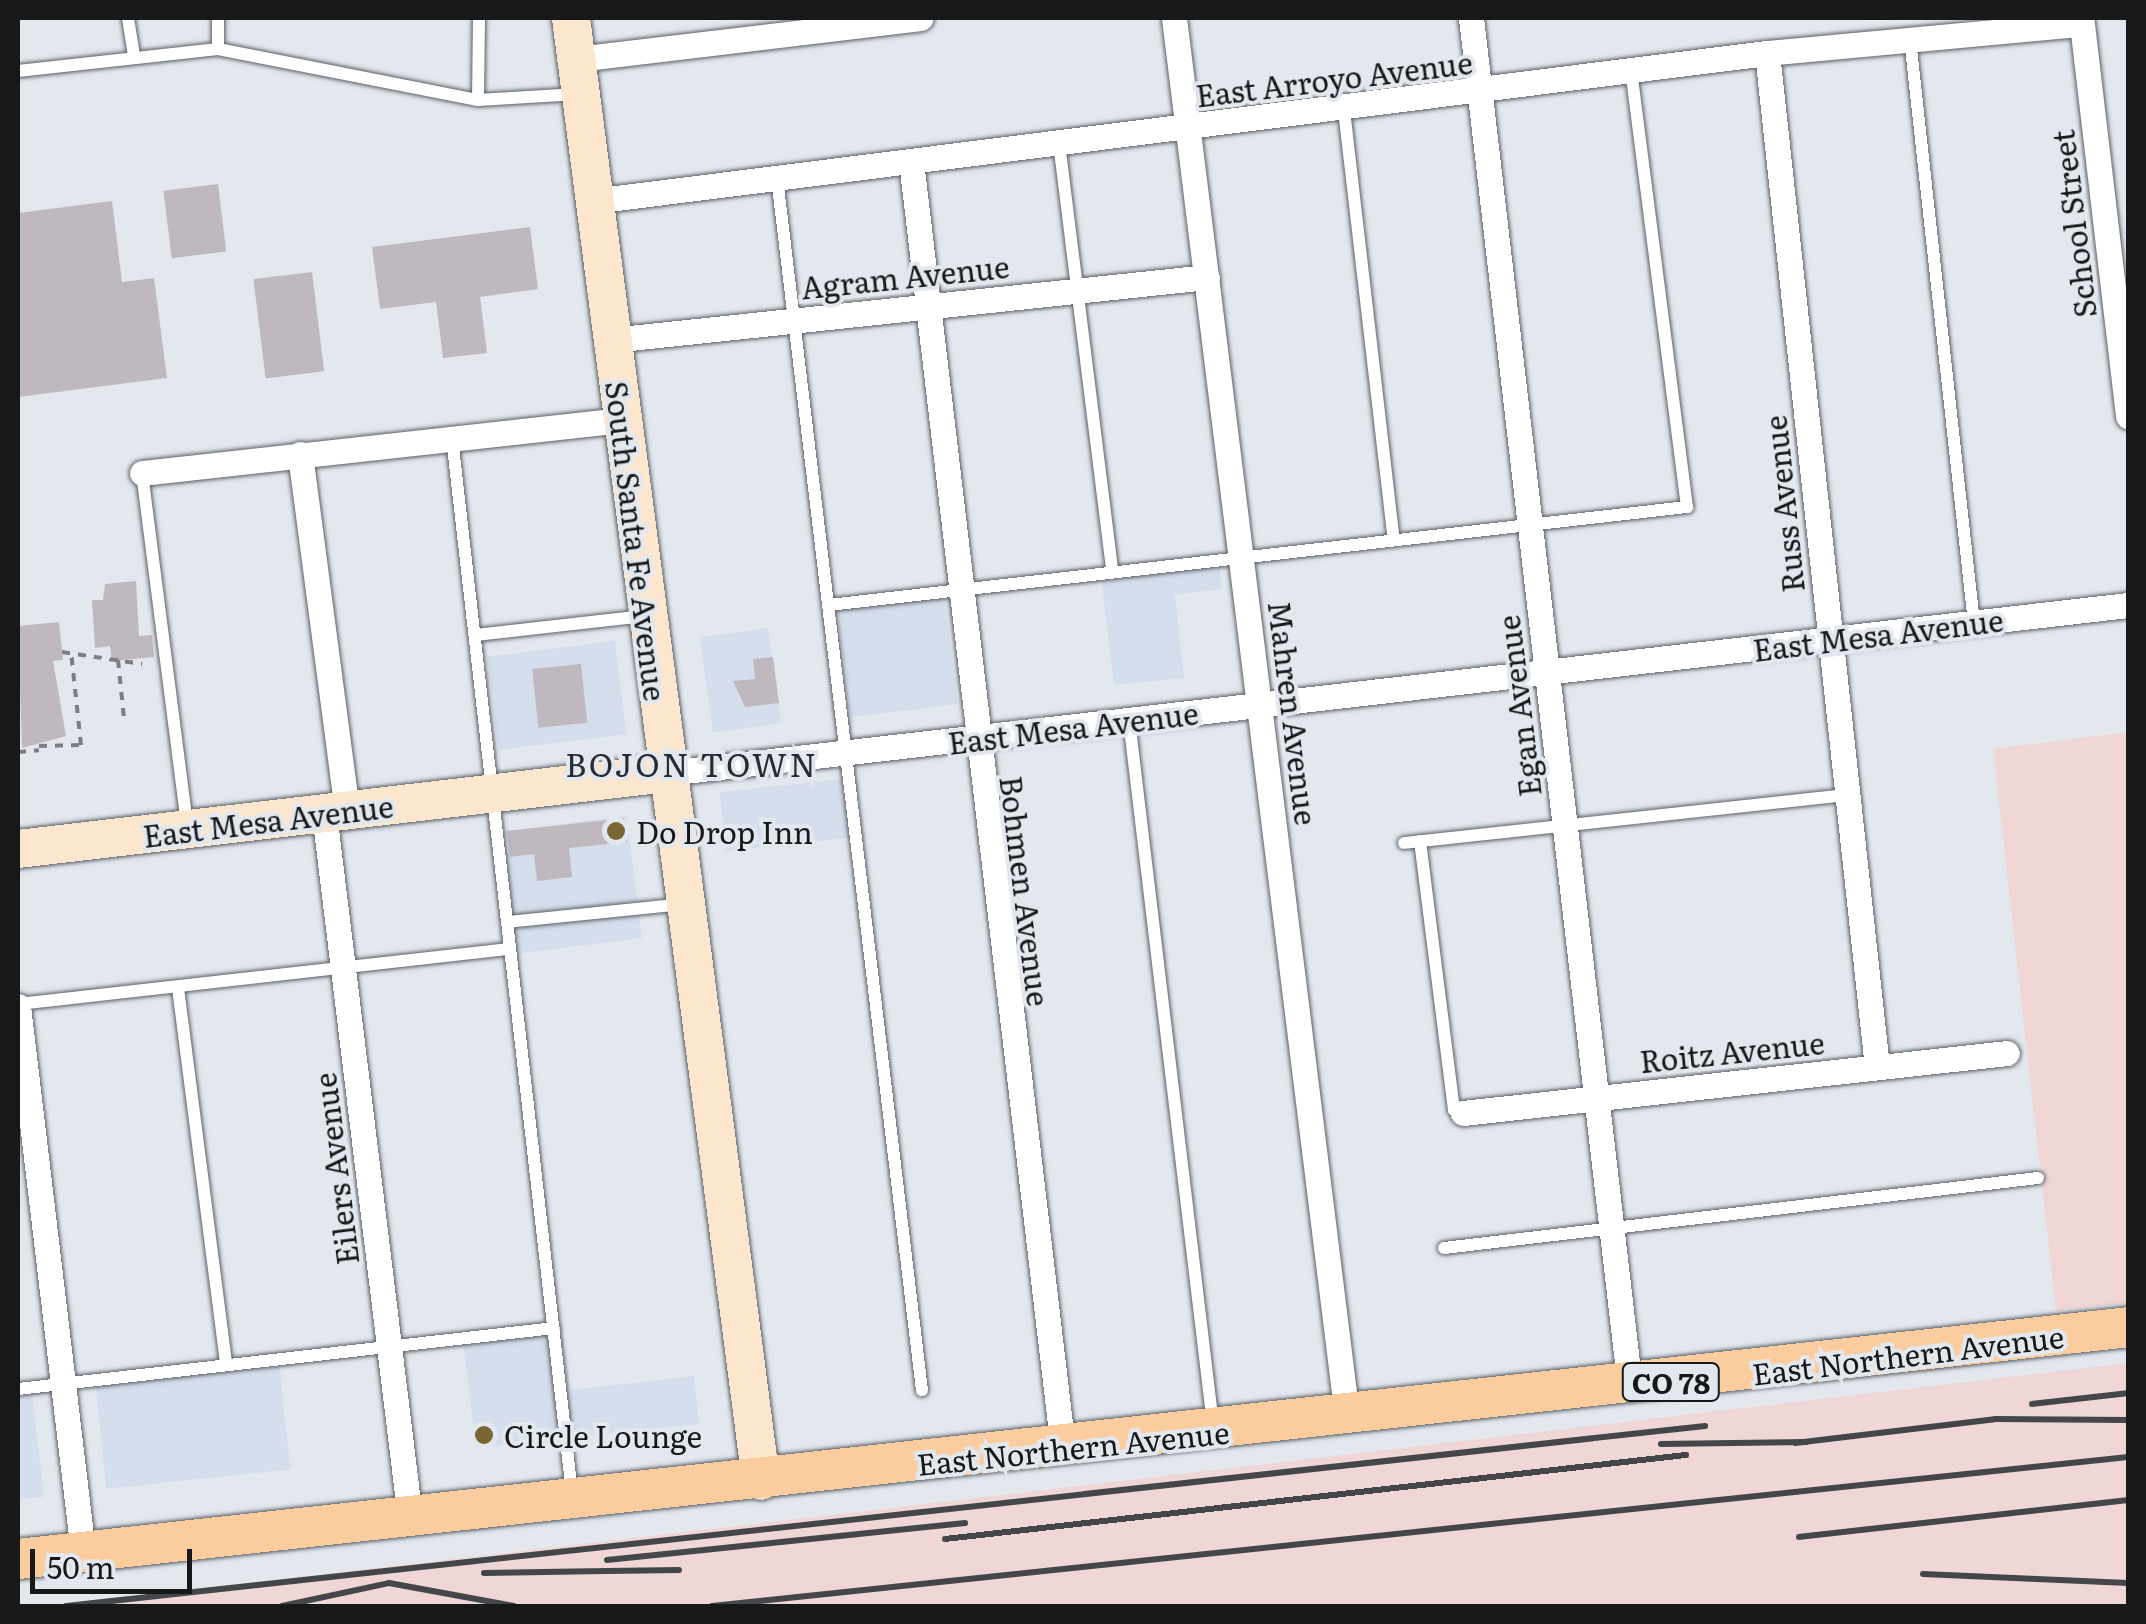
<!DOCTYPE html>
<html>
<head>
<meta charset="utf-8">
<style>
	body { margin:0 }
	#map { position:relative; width:2146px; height:1624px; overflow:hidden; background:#e3e8ef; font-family:Literata,serif }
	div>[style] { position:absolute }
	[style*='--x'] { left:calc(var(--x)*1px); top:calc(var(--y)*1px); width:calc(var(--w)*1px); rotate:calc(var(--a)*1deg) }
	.built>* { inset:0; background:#d4deec; transform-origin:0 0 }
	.industrial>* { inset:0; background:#f1d6d6 }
	.building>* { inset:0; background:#bfb9bf; transform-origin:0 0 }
	.path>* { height:4px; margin-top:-2px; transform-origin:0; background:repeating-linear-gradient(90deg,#7b7e83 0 8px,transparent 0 16px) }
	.roads { filter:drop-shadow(0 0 2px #5b6066) drop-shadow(0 0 2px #5b6066) }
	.lane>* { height:12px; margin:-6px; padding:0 6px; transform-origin:6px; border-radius:6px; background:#fff }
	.street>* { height:25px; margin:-12.5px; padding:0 12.5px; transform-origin:12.5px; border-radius:12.5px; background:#fff }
	.secondary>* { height:38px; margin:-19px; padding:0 19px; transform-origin:19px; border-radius:19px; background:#fde6ce }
	.primary>* { height:40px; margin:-20px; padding:0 20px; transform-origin:20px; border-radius:20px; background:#facc9e }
	.rail>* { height:6px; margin:-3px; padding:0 3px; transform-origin:3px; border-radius:3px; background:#44474a }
	.dots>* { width:28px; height:28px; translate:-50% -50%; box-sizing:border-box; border:5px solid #e3e8ef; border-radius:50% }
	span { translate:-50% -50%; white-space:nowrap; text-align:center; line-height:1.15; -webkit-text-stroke:8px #e3e8ef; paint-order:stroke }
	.shield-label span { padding:2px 8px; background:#e3e8ef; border:2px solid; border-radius:8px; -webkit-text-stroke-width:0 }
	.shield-label { font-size:28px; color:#16181a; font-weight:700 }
	.street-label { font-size:30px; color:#16181a }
	.poi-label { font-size:30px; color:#16181a }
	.left { translate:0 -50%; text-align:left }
	.neighbourhood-label { font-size:32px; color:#282c31; letter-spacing:2.5px }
	.frame { position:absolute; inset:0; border:20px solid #16181a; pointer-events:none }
	.scale { position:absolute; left:30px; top:1549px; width:162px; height:45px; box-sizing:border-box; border:5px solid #16181a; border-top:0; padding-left:12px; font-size:30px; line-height:35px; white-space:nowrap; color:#16181a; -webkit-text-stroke:8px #e3e8ef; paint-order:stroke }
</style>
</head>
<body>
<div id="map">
	<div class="built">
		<div style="clip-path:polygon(1219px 563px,1222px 589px,1175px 595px,1184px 678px,1114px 685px,1101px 576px)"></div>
		<div style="left:944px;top:594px;width:111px;height:108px;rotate:83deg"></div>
		<div style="left:768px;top:628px;width:96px;height:69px;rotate:82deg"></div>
		<div style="left:615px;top:641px;width:94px;height:129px;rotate:83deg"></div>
		<div style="left:843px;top:779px;width:59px;height:124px;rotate:84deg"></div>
		<div style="left:627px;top:816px;width:123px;height:128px;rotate:83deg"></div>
		<div style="clip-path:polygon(562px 1323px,570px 1390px,694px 1376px,699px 1424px,476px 1448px,462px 1334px)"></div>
		<div style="left:279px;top:1362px;width:108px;height:185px;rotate:84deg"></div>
		<div style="clip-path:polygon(32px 1391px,44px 1497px,18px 1500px,18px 1393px)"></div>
	</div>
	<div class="industrial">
		<div style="clip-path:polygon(2128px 732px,2128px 1303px,2056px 1311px,1993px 749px)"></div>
		<div style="clip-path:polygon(2128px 1363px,2128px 1606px,52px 1606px)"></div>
	</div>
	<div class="building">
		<div style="left:218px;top:184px;width:68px;height:55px;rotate:83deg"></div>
		<div style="clip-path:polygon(112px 201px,122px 282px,154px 278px,167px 378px,18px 397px,18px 213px)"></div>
		<div style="clip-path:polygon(530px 227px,538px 289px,480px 297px,487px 353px,443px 358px,436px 302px,380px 309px,372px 247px)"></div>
		<div style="left:312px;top:272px;width:100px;height:59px;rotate:83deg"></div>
		<div style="clip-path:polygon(136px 581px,139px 636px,152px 635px,154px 657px,112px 661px,110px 646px,95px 648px,92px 600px,103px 600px,105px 584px)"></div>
		<div style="clip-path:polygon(59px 622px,63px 660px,53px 661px,66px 736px,22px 748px,18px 626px)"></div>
		<div style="clip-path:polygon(773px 657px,779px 703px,745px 707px,733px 681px,755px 679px,753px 659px)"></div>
		<div style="left:581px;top:664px;width:59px;height:49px;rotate:84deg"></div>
		<div style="clip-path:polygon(624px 818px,627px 842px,569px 848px,572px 877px,537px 881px,534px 854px,510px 857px,507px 831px)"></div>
	</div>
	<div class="path">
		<div style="--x:62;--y:652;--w:81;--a:8.5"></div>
		<div style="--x:118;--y:660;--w:58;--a:84.1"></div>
		<div style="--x:39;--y:746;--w:42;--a:-1.4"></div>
		<div style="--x:81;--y:745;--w:95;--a:-96.1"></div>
		<div style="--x:18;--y:752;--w:21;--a:-5"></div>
	</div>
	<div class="roads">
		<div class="lane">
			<div style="--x:128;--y:18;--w:39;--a:81"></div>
			<div style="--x:218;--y:18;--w:31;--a:90"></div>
			<div style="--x:1910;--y:39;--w:587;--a:83.75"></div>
			<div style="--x:18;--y:71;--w:201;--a:-6.3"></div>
			<div style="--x:218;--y:49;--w:265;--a:11.1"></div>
			<div style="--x:478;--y:100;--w:100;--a:-3.4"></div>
			<div style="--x:478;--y:100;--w:82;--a:-89.3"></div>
			<div style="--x:1344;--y:110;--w:433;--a:83.4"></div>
			<div style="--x:1059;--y:143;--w:431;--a:82.9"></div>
			<div style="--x:777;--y:178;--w:1221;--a:83.18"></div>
			<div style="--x:452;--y:438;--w:1062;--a:83.51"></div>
			<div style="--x:142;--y:473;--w:356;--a:82.7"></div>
			<div style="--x:829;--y:605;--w:864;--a:-6.52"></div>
			<div style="--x:1687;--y:507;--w:439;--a:-97.3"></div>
			<div style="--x:475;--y:635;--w:171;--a:-6.4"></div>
			<div style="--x:1129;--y:720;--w:709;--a:83.2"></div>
			<div style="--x:1420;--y:841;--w:271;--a:82.8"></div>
			<div style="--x:1454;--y:1110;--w:9;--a:18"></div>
			<div style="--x:1404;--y:843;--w:446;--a:-6.2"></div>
			<div style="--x:507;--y:922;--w:178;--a:-5.8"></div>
			<div style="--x:178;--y:988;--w:380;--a:82.7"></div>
			<div style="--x:18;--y:1004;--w:495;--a:-6.4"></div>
			<div style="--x:1444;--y:1248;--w:598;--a:-6.72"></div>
			<div style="--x:18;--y:1389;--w:539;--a:-6.49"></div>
		</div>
		<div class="street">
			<div style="--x:1174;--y:18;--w:1410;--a:82.95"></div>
			<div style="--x:1471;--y:18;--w:1378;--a:83.38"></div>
			<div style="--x:1767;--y:53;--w:1020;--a:83.81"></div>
			<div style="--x:577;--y:59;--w:346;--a:-6.8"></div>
			<div style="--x:911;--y:161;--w:1297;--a:83.27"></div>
			<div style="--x:593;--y:201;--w:1183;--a:-7.19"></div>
			<div style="--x:1767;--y:53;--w:316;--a:-5.3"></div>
			<div style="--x:2082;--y:24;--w:395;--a:83.3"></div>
			<div style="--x:611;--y:340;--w:599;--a:-6.03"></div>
			<div style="--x:300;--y:454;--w:360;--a:82.5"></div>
			<div style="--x:142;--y:473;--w:484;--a:-6.3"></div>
			<div style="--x:667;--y:773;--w:1471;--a:-6.56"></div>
			<div style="--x:324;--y:813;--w:710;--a:83.05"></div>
			<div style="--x:18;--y:1006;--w:550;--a:83.21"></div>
			<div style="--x:1463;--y:1113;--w:547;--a:-6.29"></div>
		</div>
		<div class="secondary">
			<div style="--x:571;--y:18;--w:1475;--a:82.6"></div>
			<div style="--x:18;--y:849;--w:653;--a:-6.68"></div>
		</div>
		<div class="primary">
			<div style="--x:18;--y:1559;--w:2123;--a:-6.27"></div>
		</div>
	</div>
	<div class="rail">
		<div style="--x:2032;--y:1404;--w:97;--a:-6.5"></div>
		<div style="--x:1795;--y:1443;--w:201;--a:-6.8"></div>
		<div style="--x:1995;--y:1419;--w:133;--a:0.4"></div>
		<div style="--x:1661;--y:1444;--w:145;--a:-0.8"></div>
		<div style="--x:1799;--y:1537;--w:331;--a:-6.4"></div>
		<div style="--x:945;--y:1539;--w:746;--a:-6.47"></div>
		<div style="--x:607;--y:1560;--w:360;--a:-5.9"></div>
		<div style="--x:484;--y:1573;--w:195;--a:-0.9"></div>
		<div style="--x:1923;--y:1574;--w:205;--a:2.5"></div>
		<div style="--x:66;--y:1606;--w:1649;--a:-6.27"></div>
		<div style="--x:282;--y:1606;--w:109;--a:-12.1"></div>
		<div style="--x:389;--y:1583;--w:127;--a:10.4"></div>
		<div style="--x:712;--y:1606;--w:1424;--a:-6.01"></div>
	</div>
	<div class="dots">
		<div style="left:616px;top:831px;background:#7a6635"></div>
		<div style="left:484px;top:1435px;background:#7a6635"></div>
	</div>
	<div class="shield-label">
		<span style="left:1671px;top:1382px">CO 78</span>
	</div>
	<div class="street-label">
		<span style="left:1334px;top:78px;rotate:-7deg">East Arroyo Avenue</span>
		<span style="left:2073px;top:224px;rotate:-97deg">School Street</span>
		<span style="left:905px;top:276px;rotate:-6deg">Agram Avenue</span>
		<span style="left:1783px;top:504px;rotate:-96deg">Russ Avenue</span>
		<span style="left:637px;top:541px;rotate:83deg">South Santa Fe Avenue</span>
		<span style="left:1878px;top:634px;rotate:-7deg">East Mesa Avenue</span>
		<span style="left:1518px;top:706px;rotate:-97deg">Egan Avenue</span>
		<span style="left:1294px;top:713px;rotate:83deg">Mahren Avenue</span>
		<span style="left:1073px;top:727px;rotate:-7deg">East Mesa Avenue</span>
		<span style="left:268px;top:820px;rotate:-7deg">East Mesa Avenue</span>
		<span style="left:1026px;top:891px;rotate:83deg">Bohmen Avenue</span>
		<span style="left:1732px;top:1051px;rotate:-6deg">Roitz Avenue</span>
		<span style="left:335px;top:1169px;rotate:-97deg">Eilers Avenue</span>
		<span style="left:1908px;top:1354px;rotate:-7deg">East Northern Avenue</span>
		<span style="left:1073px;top:1447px;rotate:-6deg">East Northern Avenue</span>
	</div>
	<div class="poi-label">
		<span class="left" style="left:636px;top:831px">Do Drop Inn</span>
		<span class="left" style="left:504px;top:1435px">Circle Lounge</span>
	</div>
	<div class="neighbourhood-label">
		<span style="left:692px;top:763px">BOJON TOWN</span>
	</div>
	<div class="frame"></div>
	<div class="scale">50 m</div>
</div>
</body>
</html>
